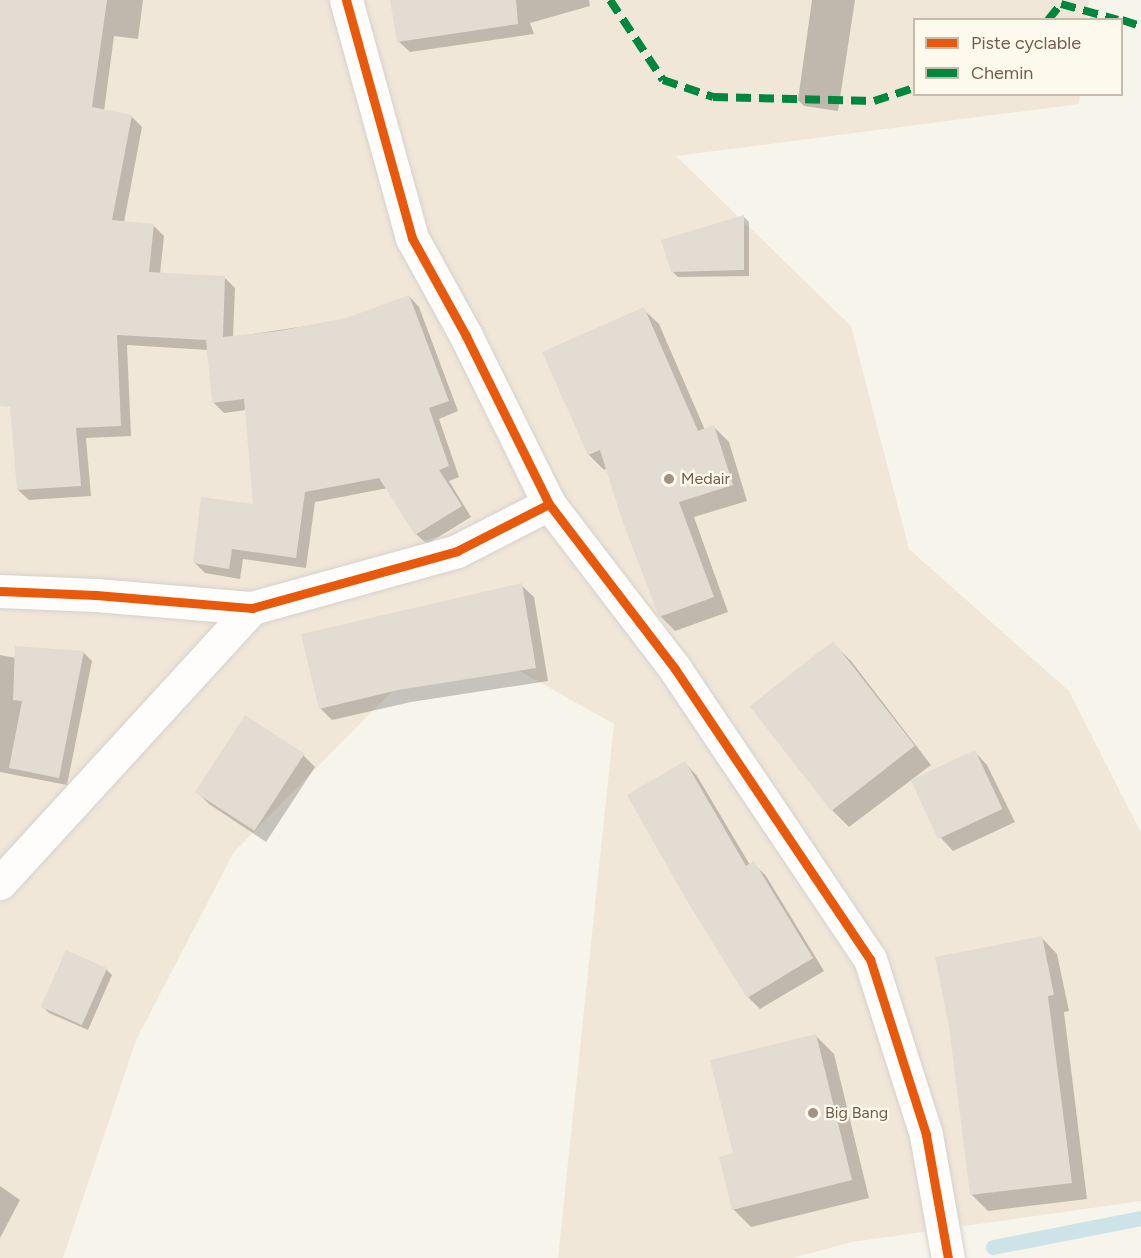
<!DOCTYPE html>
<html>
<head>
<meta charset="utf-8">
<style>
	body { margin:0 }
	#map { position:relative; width:1141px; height:1258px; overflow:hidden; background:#f7f4ec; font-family:Figtree,sans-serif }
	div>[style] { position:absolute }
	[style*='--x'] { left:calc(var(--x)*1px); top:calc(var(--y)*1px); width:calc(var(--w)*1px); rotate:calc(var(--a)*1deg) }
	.residential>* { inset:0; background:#f0e7d9 }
	.shadow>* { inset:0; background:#0003 }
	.stream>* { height:15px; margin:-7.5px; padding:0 7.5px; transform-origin:7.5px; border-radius:7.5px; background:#cde3e7 }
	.building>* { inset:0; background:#e3dcd3; transform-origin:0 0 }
	.roads { filter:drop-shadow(0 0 2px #d6d1ca) drop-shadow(0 0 2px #d6d1ca) }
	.minor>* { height:33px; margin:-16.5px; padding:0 16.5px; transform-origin:16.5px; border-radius:16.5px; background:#fefdfc }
	.quiet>* { height:8px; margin-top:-4px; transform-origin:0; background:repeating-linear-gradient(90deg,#00873e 0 15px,transparent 0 23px) }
	.cycleway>* { height:9px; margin:-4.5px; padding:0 4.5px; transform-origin:4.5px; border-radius:4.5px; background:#e8590c }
	.dots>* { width:16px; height:16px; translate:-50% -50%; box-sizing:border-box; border:3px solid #fef9ed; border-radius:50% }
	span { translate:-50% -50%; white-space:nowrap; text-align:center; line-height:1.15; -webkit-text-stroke:4.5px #fef9ed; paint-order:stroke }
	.poi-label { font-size:16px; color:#755d4c }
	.left { translate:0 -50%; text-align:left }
	.legend { position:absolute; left:913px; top:18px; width:210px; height:78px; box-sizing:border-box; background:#fef9ed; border:2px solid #c7bbad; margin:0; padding:8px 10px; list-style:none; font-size:18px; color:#755d4c }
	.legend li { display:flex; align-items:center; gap:12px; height:30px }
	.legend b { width:30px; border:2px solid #c7bbad }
</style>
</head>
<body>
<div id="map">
	<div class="residential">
		<div style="clip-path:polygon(0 0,1089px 0,1087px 19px,914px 20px,914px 94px,1080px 95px,1079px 104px,676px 156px,851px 326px,909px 549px,1069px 691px,1141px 833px,1141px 1201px,852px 1242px,792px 1258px,558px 1258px,614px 724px,450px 632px,234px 852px,136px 1040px,63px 1258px,0 1258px)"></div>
	</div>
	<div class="shadow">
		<div style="clip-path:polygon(0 0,143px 0,138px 39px,114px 36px,104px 111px,131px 116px,142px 127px,124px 222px,153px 225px,164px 236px,160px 274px,224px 277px,235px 288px,233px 337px,347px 320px,409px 296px,419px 307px,458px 411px,439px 419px,459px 477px,449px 481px,471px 517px,427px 544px,416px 534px,388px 488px,315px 502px,306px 568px,243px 559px,240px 579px,205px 573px,194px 562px,255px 505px,246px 410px,224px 413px,213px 402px,208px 350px,127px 345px,131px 436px,86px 438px,91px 496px,29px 500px,18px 490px,0 274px)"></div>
		<div style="clip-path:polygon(392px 0,589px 0,590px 6px,530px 23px,534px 34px,410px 52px,398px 41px)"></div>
		<div style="clip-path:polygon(812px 0,855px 0,838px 111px,804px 106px,798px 100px)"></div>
		<div style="clip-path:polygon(743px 216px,749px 222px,749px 276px,678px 277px,672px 271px)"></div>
		<div style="clip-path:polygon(643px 309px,659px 324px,705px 430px,714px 427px,729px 442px,747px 501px,694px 517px,728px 612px,675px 631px,660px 616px,608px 468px,604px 470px,589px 455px,544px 352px)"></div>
		<div style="clip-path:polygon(521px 585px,534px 597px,548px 681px,411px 702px,332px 720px,320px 708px)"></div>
		<div style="clip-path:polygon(833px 643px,851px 661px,931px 765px,849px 827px,831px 809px,751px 706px)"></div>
		<div style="clip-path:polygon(83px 652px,92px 661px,67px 785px,0 772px,0 655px,16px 658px)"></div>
		<div style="clip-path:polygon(975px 752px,987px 765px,1015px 822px,953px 851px,941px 838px)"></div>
		<div style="clip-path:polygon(303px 755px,315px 767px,266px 842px,209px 804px,197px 792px)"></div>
		<div style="clip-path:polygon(685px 763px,697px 776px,750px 865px,753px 863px,766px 876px,824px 971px,760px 1009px,748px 997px)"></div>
		<div style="clip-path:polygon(1041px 937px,1057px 954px,1069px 1011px,1064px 1012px,1087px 1199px,988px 1211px,972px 1195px)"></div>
		<div style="clip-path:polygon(106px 969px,112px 975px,88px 1030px,49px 1013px,43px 1007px)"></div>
		<div style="clip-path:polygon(816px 1036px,834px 1054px,869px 1198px,751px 1227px,733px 1209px,735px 1154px)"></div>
		<div style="clip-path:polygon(0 1186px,20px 1200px,0 1238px)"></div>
	</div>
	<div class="stream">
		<div style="--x:993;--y:1247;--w:151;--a:-11.1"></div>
	</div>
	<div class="building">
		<div style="clip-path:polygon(0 0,107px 0,92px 107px,132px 115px,112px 220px,154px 224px,149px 272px,225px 276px,223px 337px,279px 331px,346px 318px,409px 295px,449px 401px,429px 408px,449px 466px,439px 470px,462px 506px,415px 535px,379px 478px,305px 492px,296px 558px,232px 549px,229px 569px,193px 563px,201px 497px,253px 504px,244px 399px,212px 403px,206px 340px,117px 335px,121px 426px,76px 428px,81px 486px,17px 490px,10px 407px,0 406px)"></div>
		<div style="clip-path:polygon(390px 0,516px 0,518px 24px,397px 42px)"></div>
		<div style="clip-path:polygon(744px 215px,744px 270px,671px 272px,661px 240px)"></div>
		<div style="clip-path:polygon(644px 307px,698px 431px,714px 425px,733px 485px,679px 502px,714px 597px,659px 617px,622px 520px,600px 450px,588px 455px,542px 352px)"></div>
		<div style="clip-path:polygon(522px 583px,536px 668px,398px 690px,319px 709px,301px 634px)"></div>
		<div style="left:833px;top:641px;width:133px;height:106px;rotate:52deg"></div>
		<div style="clip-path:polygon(15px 646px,84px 651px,59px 778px,9px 768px,22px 701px,13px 700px)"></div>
		<div style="left:245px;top:715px;width:71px;height:92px;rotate:33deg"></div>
		<div style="left:975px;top:750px;width:65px;height:71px;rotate:65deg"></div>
		<div style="clip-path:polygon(685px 761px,746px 866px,754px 861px,813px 958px,747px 998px,687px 901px,627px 795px)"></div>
		<div style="clip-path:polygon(1042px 936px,1054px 995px,1048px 996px,1072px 1183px,970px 1195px,949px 1027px,935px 957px)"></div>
		<div style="left:66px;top:950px;width:45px;height:62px;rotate:24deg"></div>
		<div style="clip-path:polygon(816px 1034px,852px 1180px,732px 1210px,719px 1157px,733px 1153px,710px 1060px)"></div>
	</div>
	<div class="roads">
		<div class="minor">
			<div style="--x:346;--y:0;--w:247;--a:74.5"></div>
			<div style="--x:412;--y:238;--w:112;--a:61.1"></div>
			<div style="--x:466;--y:336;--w:187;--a:63.7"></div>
			<div style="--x:549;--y:504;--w:208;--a:52.6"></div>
			<div style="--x:675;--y:669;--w:349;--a:56.1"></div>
			<div style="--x:870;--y:959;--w:185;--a:72.3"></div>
			<div style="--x:926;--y:1135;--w:125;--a:79.9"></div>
			<div style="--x:0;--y:591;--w:96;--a:2.4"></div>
			<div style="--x:96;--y:595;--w:157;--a:4.8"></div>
			<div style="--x:252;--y:608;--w:213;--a:-15.5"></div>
			<div style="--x:457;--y:551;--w:103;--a:-27.1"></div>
			<div style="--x:0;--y:883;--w:373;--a:-47.5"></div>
		</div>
	</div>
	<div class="quiet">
		<div style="--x:610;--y:0;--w:96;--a:56.5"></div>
		<div style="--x:663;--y:80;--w:53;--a:18.8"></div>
		<div style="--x:713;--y:97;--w:161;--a:1.4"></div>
		<div style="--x:874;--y:101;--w:42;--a:-18"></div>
		<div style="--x:1048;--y:20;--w:21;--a:-51"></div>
		<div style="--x:1061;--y:4;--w:59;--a:15.7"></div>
		<div style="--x:1122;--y:20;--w:20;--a:18"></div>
	</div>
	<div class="cycleway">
		<div style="--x:346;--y:0;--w:247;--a:74.5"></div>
		<div style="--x:412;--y:238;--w:112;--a:61.1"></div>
		<div style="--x:466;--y:336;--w:187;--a:63.7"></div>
		<div style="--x:549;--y:504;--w:208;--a:52.6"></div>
		<div style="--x:675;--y:669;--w:349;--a:56.1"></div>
		<div style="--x:870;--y:959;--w:185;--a:72.3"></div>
		<div style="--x:926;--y:1135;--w:125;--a:79.9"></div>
		<div style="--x:0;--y:591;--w:96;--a:2.4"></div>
		<div style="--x:96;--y:595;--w:157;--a:4.8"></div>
		<div style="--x:252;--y:608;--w:213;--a:-15.5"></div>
		<div style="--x:457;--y:551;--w:103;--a:-27.1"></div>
	</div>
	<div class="dots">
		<div style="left:669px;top:479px;background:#a29284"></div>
		<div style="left:813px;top:1113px;background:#a29284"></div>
	</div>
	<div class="poi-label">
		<span class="left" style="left:681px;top:479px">Medair</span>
		<span class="left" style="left:825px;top:1113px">Big Bang</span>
	</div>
	<ul class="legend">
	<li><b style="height:8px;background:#e8590c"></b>Piste cyclable</li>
	<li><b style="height:8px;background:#00873e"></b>Chemin</li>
	</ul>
</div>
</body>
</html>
